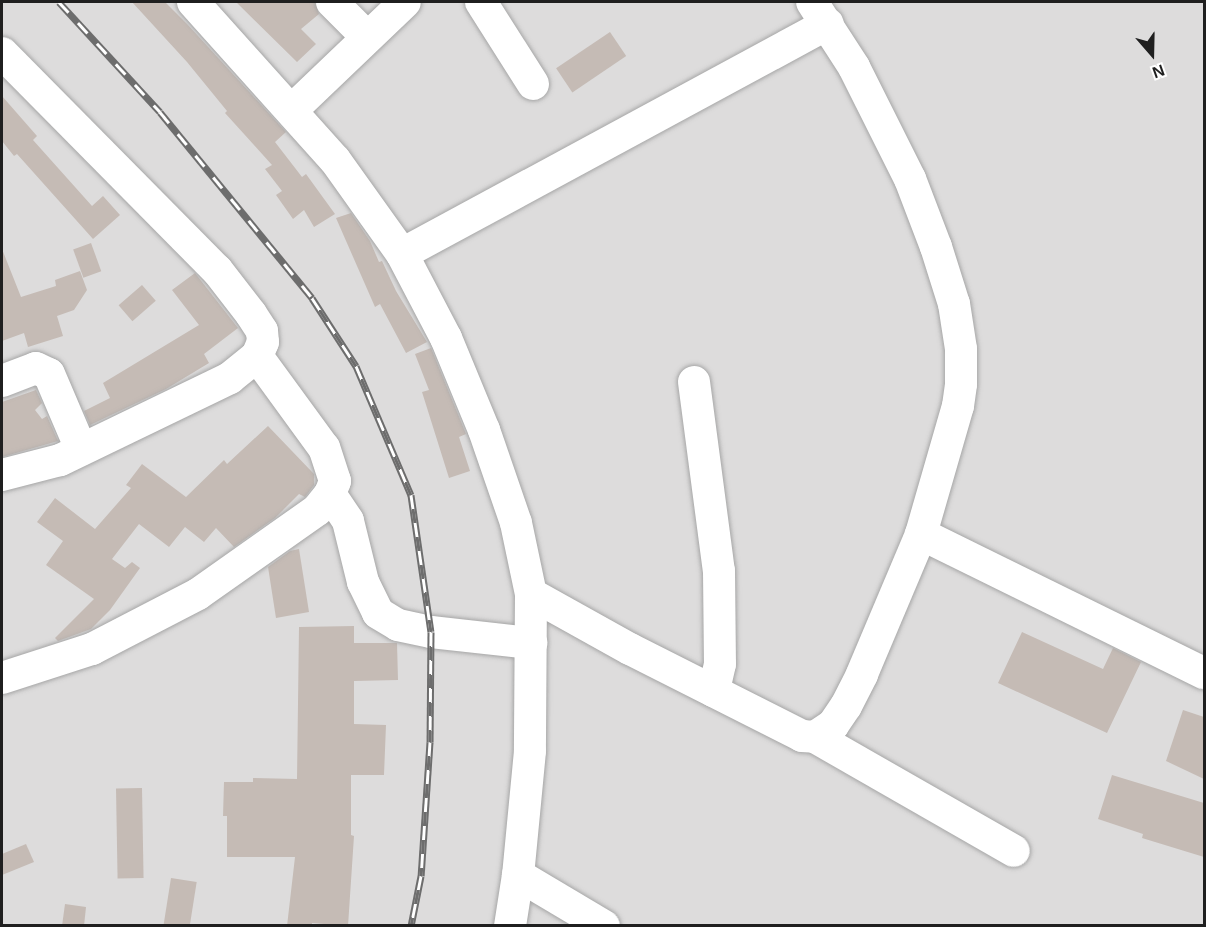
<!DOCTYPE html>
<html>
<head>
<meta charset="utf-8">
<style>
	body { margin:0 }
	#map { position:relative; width:1206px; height:927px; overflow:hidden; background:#f0ece5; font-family:Arial,sans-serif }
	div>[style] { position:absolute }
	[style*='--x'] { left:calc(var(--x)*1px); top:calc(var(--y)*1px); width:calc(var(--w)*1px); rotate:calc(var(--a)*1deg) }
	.residential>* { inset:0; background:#dddcdc; transform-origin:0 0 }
	.building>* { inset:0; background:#c5bbb5; transform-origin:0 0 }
	.roads { filter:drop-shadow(0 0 2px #a6a6a6) drop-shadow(0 0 2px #a6a6a6) }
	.minor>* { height:32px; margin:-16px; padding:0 16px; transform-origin:16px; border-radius:16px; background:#fff }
	.rail>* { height:7px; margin-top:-3.5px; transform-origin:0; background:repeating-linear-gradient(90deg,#fff 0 14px,#6d6d6d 0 28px); box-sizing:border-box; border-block:2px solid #6d6d6d }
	span { translate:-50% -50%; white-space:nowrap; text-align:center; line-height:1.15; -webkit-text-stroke:4.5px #fff; paint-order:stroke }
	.frame { position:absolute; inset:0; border:3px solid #1f1f1f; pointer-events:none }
	.north { position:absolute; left:1122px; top:24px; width:60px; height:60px; -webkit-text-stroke:4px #fff; paint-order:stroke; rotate:160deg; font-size:16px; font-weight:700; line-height:24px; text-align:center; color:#1f1f1f }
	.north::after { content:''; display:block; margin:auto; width:21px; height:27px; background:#1f1f1f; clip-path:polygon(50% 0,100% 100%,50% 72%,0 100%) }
</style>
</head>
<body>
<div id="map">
	<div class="residential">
		<div style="left:2px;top:2px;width:1202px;height:923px"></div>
	</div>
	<div class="building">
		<div style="clip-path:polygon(132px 2px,165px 2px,188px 25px,286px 132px,275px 142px,302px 177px,306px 174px,335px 214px,314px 227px,304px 210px,293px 219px,276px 195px,282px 191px,265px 169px,272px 165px,225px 113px,227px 111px,187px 62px)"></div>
		<div style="clip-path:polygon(236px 2px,315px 2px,319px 14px,301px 29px,316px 44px,297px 62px)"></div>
		<div style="left:610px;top:32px;width:29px;height:65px;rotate:56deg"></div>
		<div style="clip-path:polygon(2px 96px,37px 136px,33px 140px,92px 206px,103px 196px,120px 215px,93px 239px,17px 154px,14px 156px,2px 141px)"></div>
		<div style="clip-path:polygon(351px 213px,370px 241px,379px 262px,382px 261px,396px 291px,427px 342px,406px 353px,380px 304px,375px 307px,336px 218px)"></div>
		<div style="left:91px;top:243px;width:30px;height:19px;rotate:70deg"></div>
		<div style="clip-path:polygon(2px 249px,21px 297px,56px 286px,55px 280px,80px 271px,87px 290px,74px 310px,57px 316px,63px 336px,28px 347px,24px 333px,2px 341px)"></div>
		<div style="clip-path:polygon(195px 273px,238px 328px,204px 354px,209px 363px,166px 389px,90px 425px,84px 411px,110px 398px,103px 383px,199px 325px,172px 290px)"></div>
		<div style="left:142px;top:285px;width:21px;height:31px;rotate:49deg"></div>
		<div style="clip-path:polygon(431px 348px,466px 434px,459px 437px,470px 471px,449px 478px,422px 392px,429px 390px,415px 354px)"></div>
		<div style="clip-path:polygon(36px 390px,42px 403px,35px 410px,42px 419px,47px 416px,58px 441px,2px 457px,2px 402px)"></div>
		<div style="clip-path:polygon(268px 426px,314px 474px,314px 485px,305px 497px,299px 494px,275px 518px,234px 547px,216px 528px,204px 542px,185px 527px,169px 547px,139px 524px,112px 559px,125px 568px,132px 562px,140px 568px,110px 610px,91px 629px,58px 641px,55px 638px,94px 599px,46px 565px,63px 541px,37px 522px,55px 498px,95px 529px,131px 488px,126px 485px,142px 464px,186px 497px,224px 460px,227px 464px)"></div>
		<div style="clip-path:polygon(299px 549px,309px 612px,276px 618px,268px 567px,290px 551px)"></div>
		<div style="clip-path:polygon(354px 626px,354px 643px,397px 643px,398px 680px,354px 681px,354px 724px,386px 725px,384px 775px,351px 775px,351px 835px,354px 836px,348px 926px,312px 923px,312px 926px,287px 926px,295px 857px,227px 857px,227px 816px,223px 816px,224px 782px,253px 782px,253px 778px,297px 779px,299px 627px)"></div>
		<div style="clip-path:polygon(1022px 632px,1103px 669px,1113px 648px,1141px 662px,1107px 733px,998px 683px)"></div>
		<div style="clip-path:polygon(1183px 710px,1204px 717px,1204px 779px,1166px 761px)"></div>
		<div style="clip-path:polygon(1112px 775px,1204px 803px,1204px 857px,1142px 838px,1143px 834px,1098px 819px)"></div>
		<div style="left:142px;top:788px;width:90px;height:26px;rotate:89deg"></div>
		<div style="clip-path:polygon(26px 844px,34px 862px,2px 875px,2px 854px)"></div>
		<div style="left:171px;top:878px;width:26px;height:49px;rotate:9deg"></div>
		<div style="clip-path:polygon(65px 904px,86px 907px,84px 926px,62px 926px)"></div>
	</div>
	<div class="roads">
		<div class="minor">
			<div style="--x:193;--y:2;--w:212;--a:48.1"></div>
			<div style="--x:335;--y:160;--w:115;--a:54.5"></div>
			<div style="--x:402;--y:254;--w:95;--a:62.4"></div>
			<div style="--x:446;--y:338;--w:100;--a:67.6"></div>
			<div style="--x:484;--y:430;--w:98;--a:71"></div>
			<div style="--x:516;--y:523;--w:73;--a:78.1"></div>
			<div style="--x:531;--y:594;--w:157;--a:90.4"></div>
			<div style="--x:530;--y:751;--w:125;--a:95.5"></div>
			<div style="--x:518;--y:875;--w:52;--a:98.9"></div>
			<div style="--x:332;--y:2;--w:49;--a:45"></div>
			<div style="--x:481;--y:2;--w:97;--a:57.6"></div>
			<div style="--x:2;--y:53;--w:305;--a:45.3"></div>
			<div style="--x:217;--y:270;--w:56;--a:52.3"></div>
			<div style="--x:251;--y:314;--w:20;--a:57"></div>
			<div style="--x:262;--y:331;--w:11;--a:85"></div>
			<div style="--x:263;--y:342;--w:15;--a:113"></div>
			<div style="--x:257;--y:356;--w:35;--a:141"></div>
			<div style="--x:230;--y:378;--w:189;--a:154.2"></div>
			<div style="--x:60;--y:460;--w:60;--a:165.5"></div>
			<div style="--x:292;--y:110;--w:156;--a:-43.7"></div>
			<div style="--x:402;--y:254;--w:484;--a:-28.4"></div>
			<div style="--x:2;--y:381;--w:36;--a:-21"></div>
			<div style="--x:36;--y:368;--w:14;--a:25"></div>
			<div style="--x:49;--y:374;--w:82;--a:66.9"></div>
			<div style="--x:694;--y:382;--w:191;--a:82.5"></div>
			<div style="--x:719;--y:571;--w:93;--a:89.4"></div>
			<div style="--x:720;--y:664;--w:28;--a:103"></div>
			<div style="--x:330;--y:494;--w:32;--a:56"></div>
			<div style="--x:348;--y:521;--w:63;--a:76.2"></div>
			<div style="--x:363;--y:582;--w:34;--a:64"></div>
			<div style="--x:378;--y:613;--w:23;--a:31"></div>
			<div style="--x:398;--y:625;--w:34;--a:12"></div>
			<div style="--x:431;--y:632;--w:101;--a:6.3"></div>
			<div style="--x:921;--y:534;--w:315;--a:26.2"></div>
			<div style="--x:531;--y:594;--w:113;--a:29.1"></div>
			<div style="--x:630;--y:649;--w:193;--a:26.8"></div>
			<div style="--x:802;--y:736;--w:13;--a:4"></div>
			<div style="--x:815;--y:737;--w:22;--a:-34"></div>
			<div style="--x:833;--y:725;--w:23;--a:-56"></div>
			<div style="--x:846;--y:706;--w:36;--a:-63"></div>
			<div style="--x:862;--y:674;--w:152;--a:-67.1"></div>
			<div style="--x:921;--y:534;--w:133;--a:-73.9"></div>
			<div style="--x:958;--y:406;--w:22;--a:-82"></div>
			<div style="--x:961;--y:384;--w:35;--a:-90"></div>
			<div style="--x:961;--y:349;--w:46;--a:-98.8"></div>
			<div style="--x:954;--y:304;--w:60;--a:-107.5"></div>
			<div style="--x:936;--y:247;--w:73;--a:-110.9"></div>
			<div style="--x:910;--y:179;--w:125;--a:-116.6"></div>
			<div style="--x:854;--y:67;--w:77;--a:-122.9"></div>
			<div style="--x:2;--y:678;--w:95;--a:-17.9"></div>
			<div style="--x:92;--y:649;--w:119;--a:-27.4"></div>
			<div style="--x:198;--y:594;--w:146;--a:-35.2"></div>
			<div style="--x:317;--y:510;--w:21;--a:-51"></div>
			<div style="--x:330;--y:494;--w:14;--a:-69"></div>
			<div style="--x:335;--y:481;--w:35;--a:-108"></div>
			<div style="--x:324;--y:448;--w:114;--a:-126.1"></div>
			<div style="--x:815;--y:737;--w:229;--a:29.8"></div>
			<div style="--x:518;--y:875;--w:100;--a:30.7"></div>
		</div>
	</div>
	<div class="rail">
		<div style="--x:59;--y:2;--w:149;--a:47.4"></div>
		<div style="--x:160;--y:112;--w:240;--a:50.7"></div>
		<div style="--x:312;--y:298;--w:81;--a:57.1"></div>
		<div style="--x:356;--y:366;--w:140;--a:66.9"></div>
		<div style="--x:411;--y:495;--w:138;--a:81.7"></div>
		<div style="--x:431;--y:632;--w:110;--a:90.5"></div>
		<div style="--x:430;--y:742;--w:134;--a:93.8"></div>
		<div style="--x:421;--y:876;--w:51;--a:101.3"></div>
	</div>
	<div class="frame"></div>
	<div class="north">N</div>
</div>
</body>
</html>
